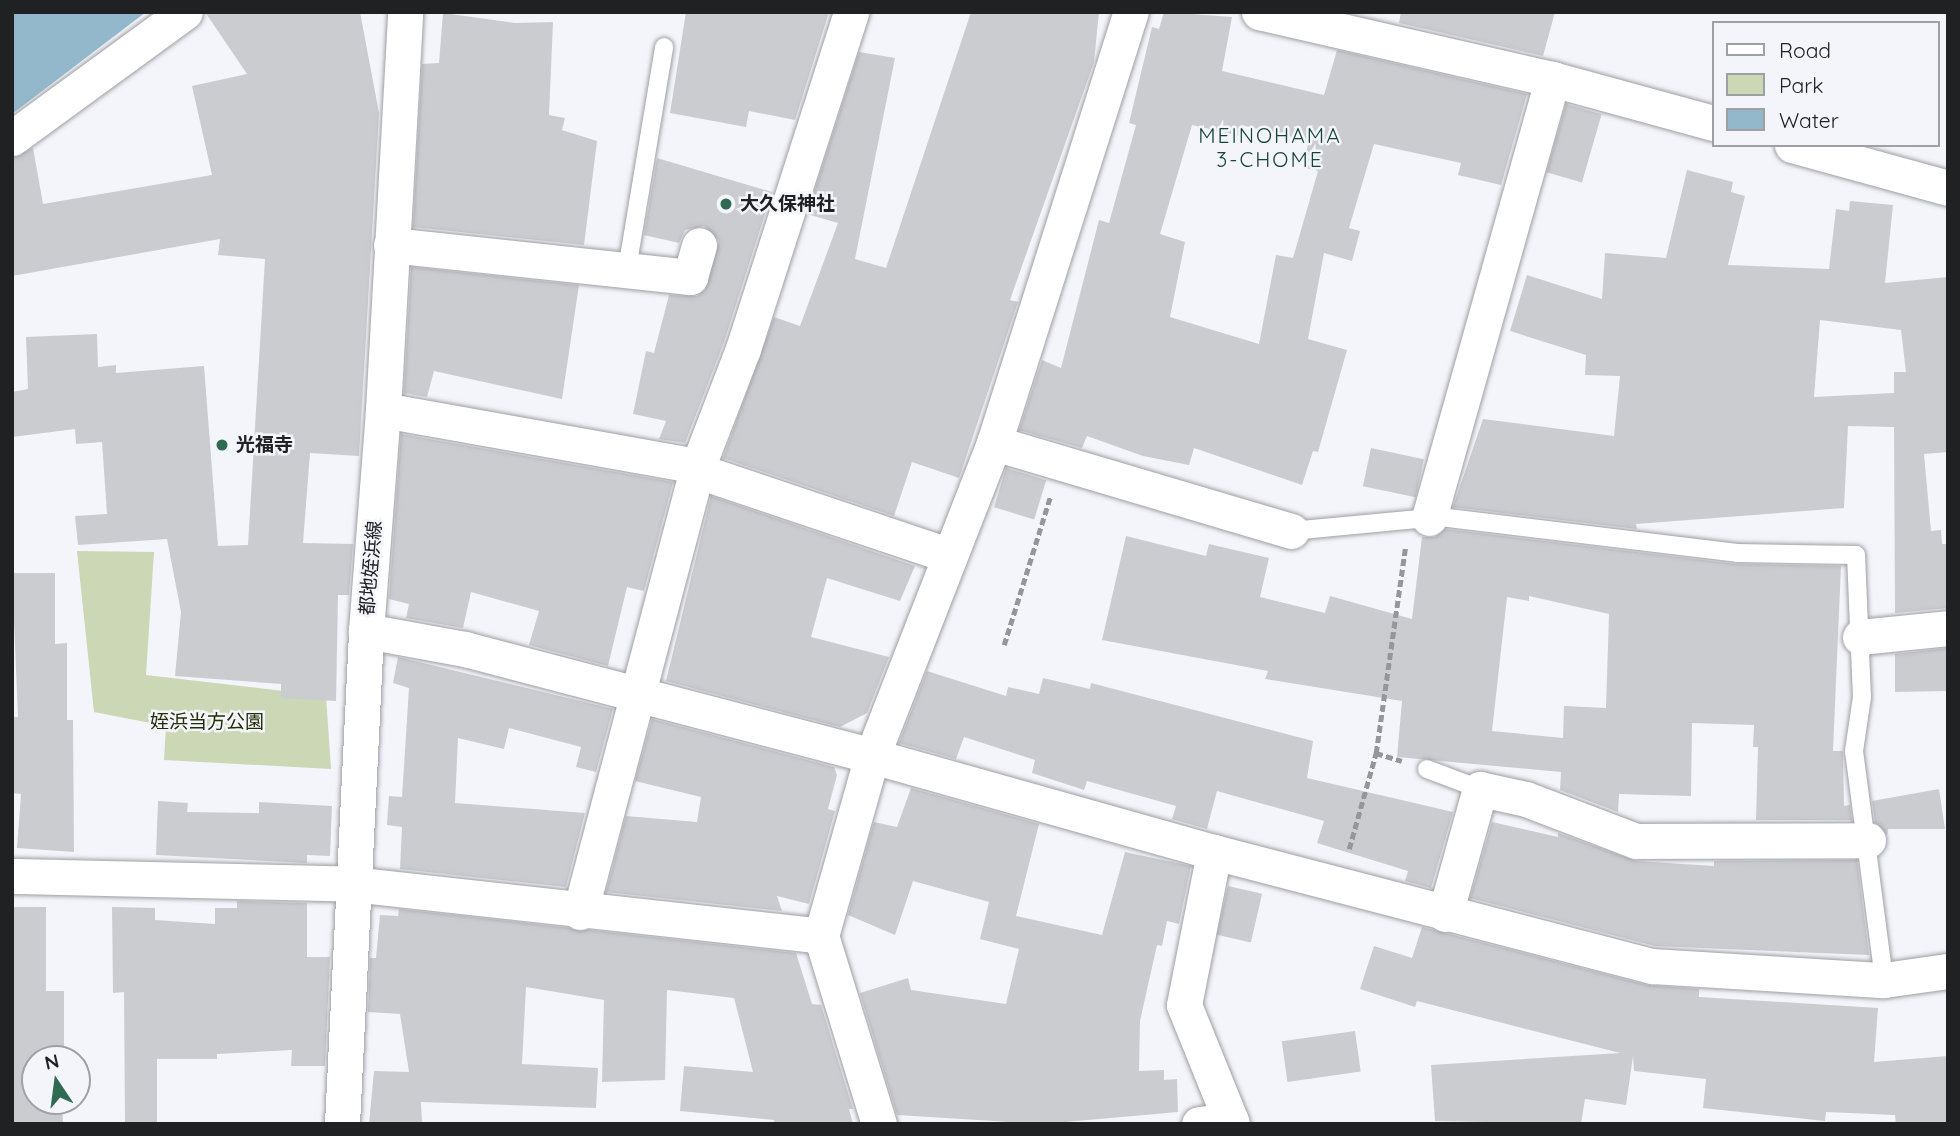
<!DOCTYPE html>
<html>
<head>
<meta charset="utf-8">
<style>
	body { margin:0 }
	#map { position:relative; width:1960px; height:1136px; overflow:hidden; background:#f3f5fa; font-family:Quicksand,"Noto Sans JP",sans-serif }
	div>[style] { position:absolute }
	[style*='--x'] { left:calc(var(--x)*1px); top:calc(var(--y)*1px); width:calc(var(--w)*1px); rotate:calc(var(--a)*1deg) }
	.green>* { inset:0; background:#cbd7b5 }
	.water>* { inset:0; background:#94b8cb }
	.building>* { inset:0; background:#caccd0; transform-origin:0 0 }
	.path>* { height:4.5px; margin-top:-2.25px; transform-origin:0; background:repeating-linear-gradient(90deg,#94969a 0 7px,transparent 0 10.5px) }
	.roads { filter:drop-shadow(0 0 2px #9d9fa3) drop-shadow(0 0 2px #9d9fa3) }
	.service>* { height:18px; margin:-9px; padding:0 9px; transform-origin:9px; border-radius:9px; background:#fff }
	.minor>* { height:35px; margin:-17.5px; padding:0 17.5px; transform-origin:17.5px; border-radius:17.5px; background:#fff }
	.dots>* { width:19px; height:19px; translate:-50% -50%; box-sizing:border-box; border:4px solid #f3f5fa; border-radius:50% }
	span { translate:-50% -50%; white-space:nowrap; text-align:center; line-height:1.15; -webkit-text-stroke:5px #f3f5fa; paint-order:stroke }
	.poi-label { font-size:19px; color:#202123; font-weight:700 }
	.left { translate:0 -50%; text-align:left }
	.street-label { font-size:19px; color:#202123 }
	.park-label { font-size:19px; color:#232e06 }
	.neighbourhood-label { font-size:21px; color:#164534; letter-spacing:2px }
	.frame { position:absolute; inset:0; border:14px solid #202123; pointer-events:none }
	.legend { position:absolute; left:1712px; top:21px; width:228px; height:126px; box-sizing:border-box; background:#f3f5fa; border:2px solid #9fa0a4; margin:0; padding:9px 12px; list-style:none; font-size:21px; color:#202123 }
	.legend li { display:flex; align-items:center; gap:14px; height:35px }
	.legend b { width:35px; border:2px solid #9fa0a4 }
	.north { position:absolute; left:21px; top:1045px; width:70px; height:70px; box-sizing:border-box; background:#f3f5fa; border:2px solid #9fa0a4; border-radius:50%; rotate:347deg; font-size:19px; font-weight:700; line-height:28px; text-align:center; color:#202123 }
	.north::after { content:''; display:block; margin:auto; width:24px; height:32px; background:#306a53; clip-path:polygon(50% 0,100% 100%,50% 72%,0 100%) }
</style>
</head>
<body>
<div id="map">
	<div class="green">
		<div style="clip-path:polygon(77px 551px,154px 552px,146px 675px,326px 696px,331px 769px,164px 760px,166px 726px,94px 712px)"></div>
	</div>
	<div class="water">
		<div style="clip-path:polygon(12px 12px,146px 12px,12px 114px)"></div>
	</div>
	<div class="building">
		<div style="clip-path:polygon(205px 12px,360px 12px,379px 113px,359px 456px,310px 453px,303px 543px,353px 544px,349px 595px,338px 595px,336px 701px,281px 698px,281px 684px,175px 676px,181px 612px,167px 539px,78px 545px,75px 516px,107px 514px,102px 442px,76px 444px,75px 429px,12px 437px,12px 392px,28px 389px,26px 337px,97px 334px,98px 367px,116px 365px,116px 373px,204px 366px,218px 546px,248px 545px,265px 259px,218px 255px,220px 239px,12px 276px,12px 158px,33px 148px,43px 204px,212px 175px,192px 86px,247px 74px)"></div>
		<div style="clip-path:polygon(686px 12px,829px 12px,795px 120px,749px 111px,746px 127px,670px 113px)"></div>
		<div style="clip-path:polygon(971px 12px,1099px 12px,1094px 62px,1010px 300px,1018px 302px,959px 478px,912px 462px,894px 516px,723px 458px,774px 317px,800px 326px,838px 223px,807px 214px,859px 52px,895px 58px,855px 259px,886px 268px)"></div>
		<div style="clip-path:polygon(evenodd,1164px 12px,1232px 17px,1222px 71px,1324px 95px,1337px 50px,1527px 94px,1501px 185px,1458px 175px,1461px 163px,1374px 144px,1349px 228px,1360px 231px,1352px 261px,1324px 253px,1308px 339px,1347px 350px,1318px 452px,1313px 451px,1302px 485px,1194px 448px,1189px 465px,1143px 456px,1087px 436px,1082px 448px,1019px 430px,1042px 360px,1061px 368px,1099px 220px,1109px 223px,1136px 125px,1129px 123px,1152px 27px,1159px 29px,1164px 12px,1192px 125px,1239px 136px,1241px 125px,1309px 141px,1302px 167px,1318px 171px,1293px 258px,1276px 255px,1259px 344px,1170px 317px,1185px 242px,1160px 234px,1192px 125px)"></div>
		<div style="clip-path:polygon(1401px 12px,1555px 12px,1543px 56px,1399px 23px)"></div>
		<div style="clip-path:polygon(443px 13px,515px 23px,553px 22px,549px 115px,565px 118px,562px 130px,597px 141px,584px 245px,413px 227px,422px 64px,439px 63px)"></div>
		<div style="left:1566px;top:104px;width:37px;height:71px;rotate:16deg"></div>
		<div style="clip-path:polygon(657px 158px,772px 192px,724px 342px,685px 443px,659px 439px,666px 421px,633px 414px,646px 351px,654px 353px,669px 295px,697px 296px,705px 290px,719px 241px,704px 226px,685px 230px,679px 243px,644px 235px)"></div>
		<div style="clip-path:polygon(evenodd,1687px 170px,1733px 182px,1731px 192px,1745px 196px,1728px 265px,1829px 269px,1836px 209px,1849px 211px,1850px 201px,1893px 205px,1885px 283px,1948px 277px,1948px 452px,1924px 454px,1931px 531px,1941px 530px,1942px 544px,1948px 544px,1948px 608px,1895px 613px,1894px 427px,1848px 426px,1844px 508px,1636px 524px,1637px 529px,1453px 507px,1483px 419px,1614px 436px,1620px 376px,1585px 375px,1586px 355px,1510px 331px,1527px 275px,1602px 299px,1605px 253px,1666px 258px,1687px 170px,1820px 320px,1901px 330px,1906px 372px,1894px 372px,1894px 393px,1814px 397px,1820px 320px)"></div>
		<div style="clip-path:polygon(411px 267px,579px 285px,562px 399px,434px 371px,427px 397px,404px 393px)"></div>
		<div style="clip-path:polygon(401px 434px,673px 482px,644px 591px,627px 587px,608px 666px,529px 645px,539px 611px,471px 592px,463px 628px,406px 618px,409px 604px,389px 599px)"></div>
		<div style="left:1371px;top:448px;width:54px;height:39px;rotate:12deg"></div>
		<div style="left:1006px;top:468px;width:42px;height:41px;rotate:17deg"></div>
		<div style="clip-path:polygon(711px 496px,915px 566px,900px 601px,827px 578px,811px 637px,889px 657px,867px 713px,840px 727px,666px 681px)"></div>
		<div style="clip-path:polygon(evenodd,1445px 529px,1736px 564px,1841px 566px,1833px 751px,1843px 751px,1844px 806px,1850px 805px,1852px 820px,1756px 820px,1758px 747px,1753px 747px,1754px 725px,1692px 723px,1691px 796px,1619px 794px,1618px 812px,1560px 790px,1561px 772px,1397px 757px,1402px 701px,1265px 679px,1268px 671px,1102px 640px,1126px 536px,1206px 556px,1209px 544px,1269px 558px,1260px 597px,1325px 613px,1330px 596px,1412px 619px,1422px 537px,1435px 537px,1445px 529px,1529px 596px,1609px 614px,1606px 708px,1564px 706px,1563px 738px,1492px 731px,1507px 597px,1529px 601px,1529px 596px)"></div>
		<div style="clip-path:polygon(12px 573px,55px 573px,55px 644px,67px 643px,67px 720px,73px 720px,74px 852px,17px 848px,21px 794px,12px 793px,12px 717px,18px 717px)"></div>
		<div style="clip-path:polygon(1948px 648px,1948px 691px,1895px 692px,1895px 654px)"></div>
		<div style="clip-path:polygon(398px 657px,613px 709px,596px 772px,576px 767px,581px 747px,509px 728px,504px 749px,458px 738px,455px 803px,585px 813px,566px 887px,400px 869px,402px 827px,387px 825px,389px 796px,402px 797px,409px 688px,393px 683px)"></div>
		<div style="clip-path:polygon(927px 671px,1006px 696px,1008px 687px,1039px 694px,1043px 678px,1090px 689px,1091px 683px,1313px 741px,1307px 778px,1453px 812px,1431px 888px,1405px 881px,1408px 871px,1317px 843px,1324px 821px,1217px 791px,1207px 829px,1172px 819px,1176px 806px,1087px 781px,1084px 790px,1032px 773px,1035px 760px,964px 737px,956px 759px,899px 743px)"></div>
		<div style="clip-path:polygon(652px 719px,834px 767px,837px 775px,828px 809px,835px 811px,809px 904px,777px 896px,782px 911px,606px 892px,626px 816px,697px 822px,701px 797px,635px 781px)"></div>
		<div style="clip-path:polygon(911px 788px,1039px 824px,1016px 916px,1102px 935px,1125px 852px,1191px 866px,1179px 924px,1167px 921px,1162px 946px,1157px 945px,1140px 1021px,1139px 1071px,1164px 1070px,1164px 1080px,1177px 1079px,1178px 1112px,1043px 1124px,897px 1115px,860px 993px,908px 978px,911px 990px,1006px 1004px,1019px 949px,980px 939px,989px 902px,913px 881px,895px 935px,848px 915px,874px 822px,897px 827px)"></div>
		<div style="clip-path:polygon(1939px 789px,1945px 829px,1888px 829px,1887px 836px,1875px 822px,1872px 801px)"></div>
		<div style="clip-path:polygon(158px 801px,188px 803px,187px 812px,259px 813px,259px 802px,332px 806px,330px 856px,307px 855px,307px 863px,156px 855px)"></div>
		<div style="clip-path:polygon(1492px 822px,1558px 837px,1558px 833px,1636px 861px,1714px 866px,1714px 861px,1857px 860px,1869px 955px,1655px 946px,1470px 898px)"></div>
		<div style="left:1228px;top:886px;width:35px;height:50px;rotate:13deg"></div>
		<div style="clip-path:polygon(237px 901px,307px 903px,307px 957px,330px 957px,325px 1066px,291px 1066px,292px 1050px,217px 1054px,217px 1059px,157px 1059px,157px 1124px,125px 1124px,124px 992px,113px 993px,112px 907px,155px 908px,155px 920px,215px 924px,215px 908px,237px 908px)"></div>
		<div style="clip-path:polygon(12px 907px,46px 907px,46px 991px,64px 991px,64px 1059px,35px 1059px,35px 1101px,62px 1101px,63px 1124px,12px 1124px)"></div>
		<div style="clip-path:polygon(399px 909px,796px 953px,812px 1004px,821px 1005px,853px 1109px,849px 1109px,853px 1124px,775px 1124px,774px 1120px,680px 1111px,684px 1066px,753px 1072px,734px 998px,667px 990px,665px 1080px,602px 1082px,604px 1000px,526px 987px,522px 1064px,598px 1068px,596px 1108px,421px 1102px,422px 1124px,369px 1124px,374px 1071px,409px 1072px,400px 1014px,368px 1012px,370px 958px,376px 958px,380px 915px,398px 916px)"></div>
		<div style="clip-path:polygon(1422px 927px,1647px 985px,1699px 989px,1699px 997px,1878px 1008px,1874px 1062px,1948px 1056px,1948px 1124px,1896px 1124px,1895px 1115px,1826px 1112px,1825px 1121px,1703px 1108px,1706px 1079px,1634px 1071px,1633px 1056px,1626px 1105px,1585px 1099px,1581px 1124px,1435px 1121px,1431px 1065px,1620px 1053px,1417px 1001px,1415px 1007px,1360px 989px,1374px 946px,1412px 958px)"></div>
		<div style="left:1355px;top:1031px;width:41px;height:74px;rotate:82deg"></div>
	</div>
	<div class="path">
		<div style="--x:1004;--y:645;--w:155;--a:-72.7"></div>
		<div style="--x:1376;--y:753;--w:27;--a:17"></div>
		<div style="--x:1349;--y:849;--w:100;--a:-74.3"></div>
		<div style="--x:1376;--y:753;--w:207;--a:-81.9"></div>
	</div>
	<div class="roads">
		<div class="service">
			<div style="--x:627;--y:269;--w:225;--a:-80.5"></div>
			<div style="--x:1291;--y:531;--w:150;--a:-5.4"></div>
			<div style="--x:1440;--y:517;--w:299;--a:6.9"></div>
			<div style="--x:1737;--y:553;--w:119;--a:1"></div>
			<div style="--x:1856;--y:555;--w:142;--a:87.6"></div>
			<div style="--x:1862;--y:697;--w:55;--a:98.4"></div>
			<div style="--x:1854;--y:751;--w:231;--a:82.5"></div>
			<div style="--x:1427;--y:769;--w:57;--a:20.7"></div>
		</div>
		<div class="minor">
			<div style="--x:1259;--y:12;--w:301;--a:12.9"></div>
			<div style="--x:12;--y:138;--w:214;--a:-36.1"></div>
			<div style="--x:1792;--y:145;--w:162;--a:15.4"></div>
			<div style="--x:391;--y:245;--w:301;--a:6.1"></div>
			<div style="--x:690;--y:277;--w:33;--a:-74"></div>
			<div style="--x:383;--y:410;--w:320;--a:10.1"></div>
			<div style="--x:698;--y:466;--w:15;--a:37"></div>
			<div style="--x:710;--y:475;--w:253;--a:18.6"></div>
			<div style="--x:994;--y:443;--w:310;--a:16.5"></div>
			<div style="--x:1429;--y:518;--w:456;--a:-74.3"></div>
			<div style="--x:1552;--y:79;--w:167;--a:15.3"></div>
			<div style="--x:366;--y:631;--w:101;--a:10.3"></div>
			<div style="--x:465;--y:649;--w:421;--a:14.7"></div>
			<div style="--x:872;--y:756;--w:355;--a:15.7"></div>
			<div style="--x:1214;--y:852;--w:156;--a:101.1"></div>
			<div style="--x:1184;--y:1005;--w:128;--a:68"></div>
			<div style="--x:1860;--y:637;--w:88;--a:-5.8"></div>
			<div style="--x:1214;--y:852;--w:453;--a:14.6"></div>
			<div style="--x:1652;--y:966;--w:232;--a:3.5"></div>
			<div style="--x:1884;--y:980;--w:65;--a:-8"></div>
			<div style="--x:12;--y:876;--w:340;--a:1.3"></div>
			<div style="--x:352;--y:884;--w:472;--a:6.3"></div>
			<div style="--x:580;--y:912;--w:461;--a:-75.2"></div>
			<div style="--x:698;--y:466;--w:125;--a:-69"></div>
			<div style="--x:743;--y:349;--w:354;--a:-72.2"></div>
			<div style="--x:1445;--y:914;--w:130;--a:-74.4"></div>
			<div style="--x:1480;--y:789;--w:47;--a:12.3"></div>
			<div style="--x:1526;--y:799;--w:118;--a:20.9"></div>
			<div style="--x:1636;--y:841;--w:232;--a:-0.2"></div>
			<div style="--x:342;--y:1124;--w:494;--a:-87.2"></div>
			<div style="--x:366;--y:631;--w:222;--a:-85.6"></div>
			<div style="--x:383;--y:410;--w:399;--a:-86.8"></div>
			<div style="--x:879;--y:1124;--w:197;--a:-107.1"></div>
			<div style="--x:821;--y:936;--w:187;--a:-74.2"></div>
			<div style="--x:872;--y:756;--w:336;--a:-68.7"></div>
			<div style="--x:994;--y:443;--w:452;--a:-72.4"></div>
			<div style="--x:1199;--y:1124;--w:32;--a:-7"></div>
		</div>
	</div>
	<div class="dots">
		<div style="left:726px;top:204px;background:#306a53"></div>
		<div style="left:222px;top:445px;background:#306a53"></div>
	</div>
	<div class="poi-label">
		<span class="left" style="left:740px;top:204px">大久保神社</span>
		<span class="left" style="left:236px;top:445px">光福寺</span>
	</div>
	<div class="street-label">
		<span style="left:371px;top:568px;rotate:-85deg">都地姪浜線</span>
	</div>
	<div class="park-label">
		<span style="left:207px;top:722px">姪浜当方公園</span>
	</div>
	<div class="neighbourhood-label">
		<span style="left:1270px;top:147px">MEINOHAMA<br>3-CHOME</span>
	</div>
	<div class="frame"></div>
	<ul class="legend">
	<li><b style="height:9px;background:#fff"></b>Road</li>
	<li><b style="height:19px;background:#cbd7b5"></b>Park</li>
	<li><b style="height:19px;background:#94b8cb"></b>Water</li>
	</ul>
	<div class="north">N</div>
</div>
</body>
</html>
